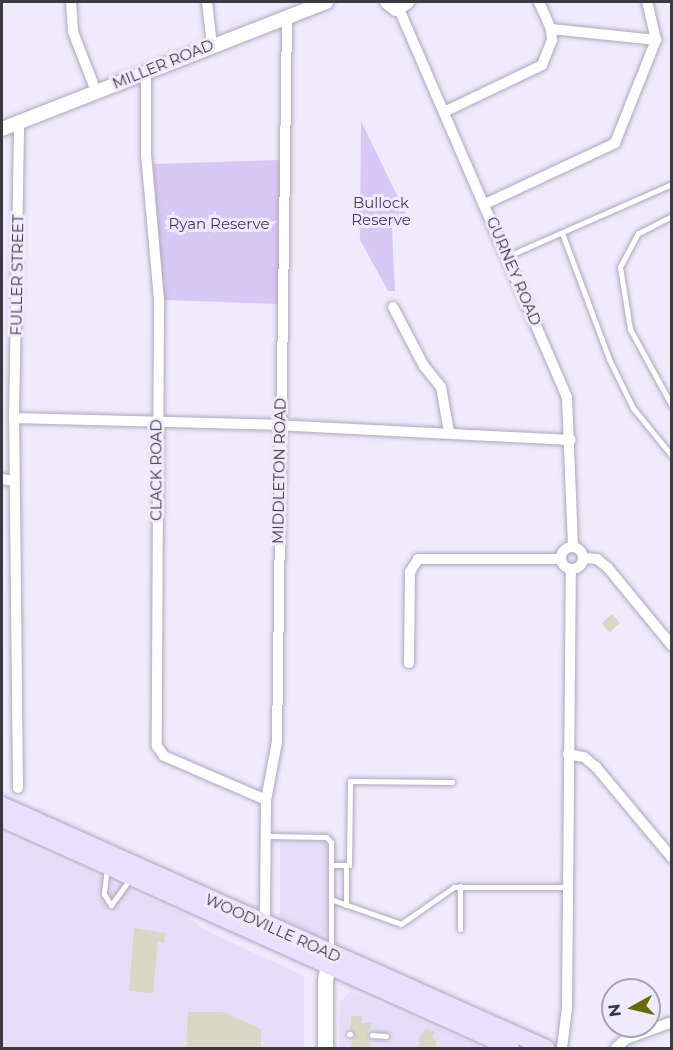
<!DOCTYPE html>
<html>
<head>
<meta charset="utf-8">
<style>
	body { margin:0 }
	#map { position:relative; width:673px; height:1050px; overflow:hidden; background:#f0eafd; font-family:Montserrat,sans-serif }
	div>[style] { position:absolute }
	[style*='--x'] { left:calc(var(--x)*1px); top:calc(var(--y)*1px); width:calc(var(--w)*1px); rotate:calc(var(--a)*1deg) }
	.built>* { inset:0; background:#e6def9 }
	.green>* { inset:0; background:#d7c9f6 }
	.building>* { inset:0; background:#d8d9c5; transform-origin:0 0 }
	.roads { filter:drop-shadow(0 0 2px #aea8bb) drop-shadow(0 0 2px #aea8bb) }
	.service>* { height:5px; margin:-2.5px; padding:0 2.5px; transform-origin:2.5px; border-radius:2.5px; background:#fff }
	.minor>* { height:10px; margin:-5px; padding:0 5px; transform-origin:5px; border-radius:5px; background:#fff }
	.minor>.ring { margin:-5px; padding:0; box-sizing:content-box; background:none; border:10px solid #fff; border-radius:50% }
	.tertiary>* { height:14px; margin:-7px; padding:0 7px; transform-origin:7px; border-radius:7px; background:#fff }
	.secondary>* { height:15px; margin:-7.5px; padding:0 7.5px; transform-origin:7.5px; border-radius:7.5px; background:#fff }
	.primary>* { height:16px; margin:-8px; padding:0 8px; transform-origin:8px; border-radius:8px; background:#e9dffe }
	span { translate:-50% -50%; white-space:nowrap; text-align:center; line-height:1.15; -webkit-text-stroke:6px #f0eafd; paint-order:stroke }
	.street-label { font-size:15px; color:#3c3a41 }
	.park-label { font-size:15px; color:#4b356e }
	.frame { position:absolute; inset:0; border:3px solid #3c3a41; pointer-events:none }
	.north { position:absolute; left:601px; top:978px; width:60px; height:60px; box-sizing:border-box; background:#f0eafd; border:2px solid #a8a4b2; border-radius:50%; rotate:262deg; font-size:16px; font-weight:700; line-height:24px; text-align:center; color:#3c3a41 }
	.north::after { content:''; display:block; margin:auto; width:21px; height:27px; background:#686804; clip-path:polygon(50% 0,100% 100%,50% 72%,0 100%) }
</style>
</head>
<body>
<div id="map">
	<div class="built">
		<div style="clip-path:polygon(2px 833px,185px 915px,205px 930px,304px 976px,304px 1048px,2px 1048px)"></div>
		<div style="clip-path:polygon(280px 841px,325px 841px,329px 850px,327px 934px,316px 935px,280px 919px)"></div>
		<div style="clip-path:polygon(351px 991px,484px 1048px,339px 1048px,340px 1002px)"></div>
	</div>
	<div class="green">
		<div style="clip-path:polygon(361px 121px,409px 220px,392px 228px,395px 291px,388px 291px,360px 240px)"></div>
		<div style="clip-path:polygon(282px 160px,279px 304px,164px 300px,153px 164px)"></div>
	</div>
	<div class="building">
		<div style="left:612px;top:614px;width:12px;height:14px;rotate:48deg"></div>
		<div style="clip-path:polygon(134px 928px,165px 933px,164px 943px,158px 942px,153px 993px,129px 991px)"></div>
		<div style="clip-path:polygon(188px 1012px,223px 1012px,261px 1029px,261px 1048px,186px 1048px)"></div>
		<div style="clip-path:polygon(351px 1016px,362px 1016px,362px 1023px,372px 1023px,367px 1035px,372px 1048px,350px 1048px,355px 1035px,350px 1029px)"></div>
		<div style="clip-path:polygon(426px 1028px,435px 1032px,432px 1038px,436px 1040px,436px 1048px,418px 1048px,419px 1038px)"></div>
	</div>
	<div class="roads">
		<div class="service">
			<div style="--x:672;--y:216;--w:38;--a:153"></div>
			<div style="--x:638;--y:233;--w:38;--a:118"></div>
			<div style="--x:620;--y:267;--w:63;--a:80.8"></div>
			<div style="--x:630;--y:329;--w:88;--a:61.4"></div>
			<div style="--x:562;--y:233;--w:134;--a:69.5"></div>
			<div style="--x:609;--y:359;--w:55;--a:63.9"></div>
			<div style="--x:633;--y:408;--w:62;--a:50.9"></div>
			<div style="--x:508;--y:256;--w:179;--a:-23.7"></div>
			<div style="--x:266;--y:836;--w:60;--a:1"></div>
			<div style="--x:326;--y:837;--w:7;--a:45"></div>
			<div style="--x:331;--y:842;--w:107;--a:90"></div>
			<div style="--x:333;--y:865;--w:16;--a:0"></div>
			<div style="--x:349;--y:865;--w:84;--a:-89.3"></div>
			<div style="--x:350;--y:781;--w:102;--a:0.6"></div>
			<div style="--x:107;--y:868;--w:26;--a:97"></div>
			<div style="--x:104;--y:894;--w:13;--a:58"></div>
			<div style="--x:111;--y:905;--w:32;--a:-54"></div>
			<div style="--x:333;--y:900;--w:72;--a:19.4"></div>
			<div style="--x:401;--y:924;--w:65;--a:-34.9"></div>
			<div style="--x:454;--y:887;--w:113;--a:0"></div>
			<div style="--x:346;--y:905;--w:40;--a:-90"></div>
			<div style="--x:460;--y:929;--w:43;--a:-90"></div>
			<div style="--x:349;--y:1034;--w:1;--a:0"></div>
			<div style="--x:372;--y:1035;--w:14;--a:4"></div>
		</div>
		<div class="minor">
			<div style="--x:71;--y:2;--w:30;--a:86"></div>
			<div style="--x:73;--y:32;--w:63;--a:68.7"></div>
			<div style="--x:207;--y:2;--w:43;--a:83.4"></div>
			<div style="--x:399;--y:9;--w:423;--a:66.6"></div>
			<div style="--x:567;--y:397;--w:150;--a:87.7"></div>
			<div style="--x:551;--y:29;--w:106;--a:6"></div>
			<div style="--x:146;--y:71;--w:83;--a:90"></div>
			<div style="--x:146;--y:154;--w:147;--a:84.9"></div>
			<div style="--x:159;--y:300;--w:446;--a:90.3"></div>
			<div style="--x:157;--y:746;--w:12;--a:55"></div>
			<div style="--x:164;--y:756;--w:111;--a:23.3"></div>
			<div style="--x:444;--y:112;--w:109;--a:-25.6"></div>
			<div style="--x:542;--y:65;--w:27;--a:-68"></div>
			<div style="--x:552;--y:40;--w:11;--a:-95"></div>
			<div style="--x:551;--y:29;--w:30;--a:-114"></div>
			<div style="--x:485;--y:204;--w:144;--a:-25.1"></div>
			<div style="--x:615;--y:143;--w:111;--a:-68.3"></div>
			<div style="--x:656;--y:40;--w:39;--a:-103"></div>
			<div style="--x:393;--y:307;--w:67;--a:62.3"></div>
			<div style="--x:424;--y:366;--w:27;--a:51"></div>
			<div style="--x:441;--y:387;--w:46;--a:79.9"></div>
			<div style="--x:14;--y:418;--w:261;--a:1.5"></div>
			<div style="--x:275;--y:425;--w:296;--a:2.9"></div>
			<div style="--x:2;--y:479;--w:12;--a:9"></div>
			<div class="ring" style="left:561px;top:547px;width:12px;height:12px"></div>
			<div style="--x:584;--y:558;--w:13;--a:4"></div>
			<div style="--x:597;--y:559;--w:14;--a:39"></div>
			<div style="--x:608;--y:568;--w:101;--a:50.6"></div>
			<div style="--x:409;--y:663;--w:91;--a:-89.4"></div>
			<div style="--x:410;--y:572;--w:15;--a:-58"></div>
			<div style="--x:418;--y:559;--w:143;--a:0"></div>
			<div style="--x:568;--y:754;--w:16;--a:11"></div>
			<div style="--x:584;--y:757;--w:16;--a:40"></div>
			<div style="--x:596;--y:767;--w:119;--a:50.1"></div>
			<div style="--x:18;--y:788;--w:370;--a:-90.6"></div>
			<div style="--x:14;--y:418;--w:295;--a:-89"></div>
			<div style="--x:260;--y:923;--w:11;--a:-63"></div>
			<div style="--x:265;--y:913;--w:113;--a:-89.5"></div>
			<div style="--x:266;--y:800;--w:59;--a:-79.3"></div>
			<div style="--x:277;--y:742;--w:725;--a:-89.21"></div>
			<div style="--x:562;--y:1048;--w:38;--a:-83"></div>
			<div style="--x:567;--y:1010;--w:440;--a:-89.5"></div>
			<div style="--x:616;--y:1048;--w:13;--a:-42"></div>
			<div style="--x:626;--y:1039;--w:49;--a:-20.3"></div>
		</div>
		<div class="tertiary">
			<div style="--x:387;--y:2;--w:11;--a:38"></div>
			<div style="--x:396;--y:9;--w:13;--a:-32"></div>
			<div style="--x:2;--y:129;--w:348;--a:-21.4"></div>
		</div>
		<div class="secondary">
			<div style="--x:325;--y:1048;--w:68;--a:-90"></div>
			<div style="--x:325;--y:980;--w:26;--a:-79"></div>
		</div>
		<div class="primary">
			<div style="--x:2;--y:805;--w:596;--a:24.07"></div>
			<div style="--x:2;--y:819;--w:558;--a:24.22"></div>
		</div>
	</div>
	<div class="street-label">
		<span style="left:163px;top:64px;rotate:-22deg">MILLER ROAD</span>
		<span style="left:514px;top:271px;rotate:67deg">GURNEY ROAD</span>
		<span style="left:17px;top:275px;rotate:-89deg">FULLER STREET</span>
		<span style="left:156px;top:470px;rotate:-90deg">CLACK ROAD</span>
		<span style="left:279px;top:471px;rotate:-89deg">MIDDLETON ROAD</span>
		<span style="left:273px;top:928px;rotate:24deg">WOODVILLE ROAD</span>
	</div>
	<div class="park-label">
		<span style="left:381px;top:211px">Bullock<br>Reserve</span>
		<span style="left:219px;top:224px">Ryan Reserve</span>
	</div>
	<div class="frame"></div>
	<div class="north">N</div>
</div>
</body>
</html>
